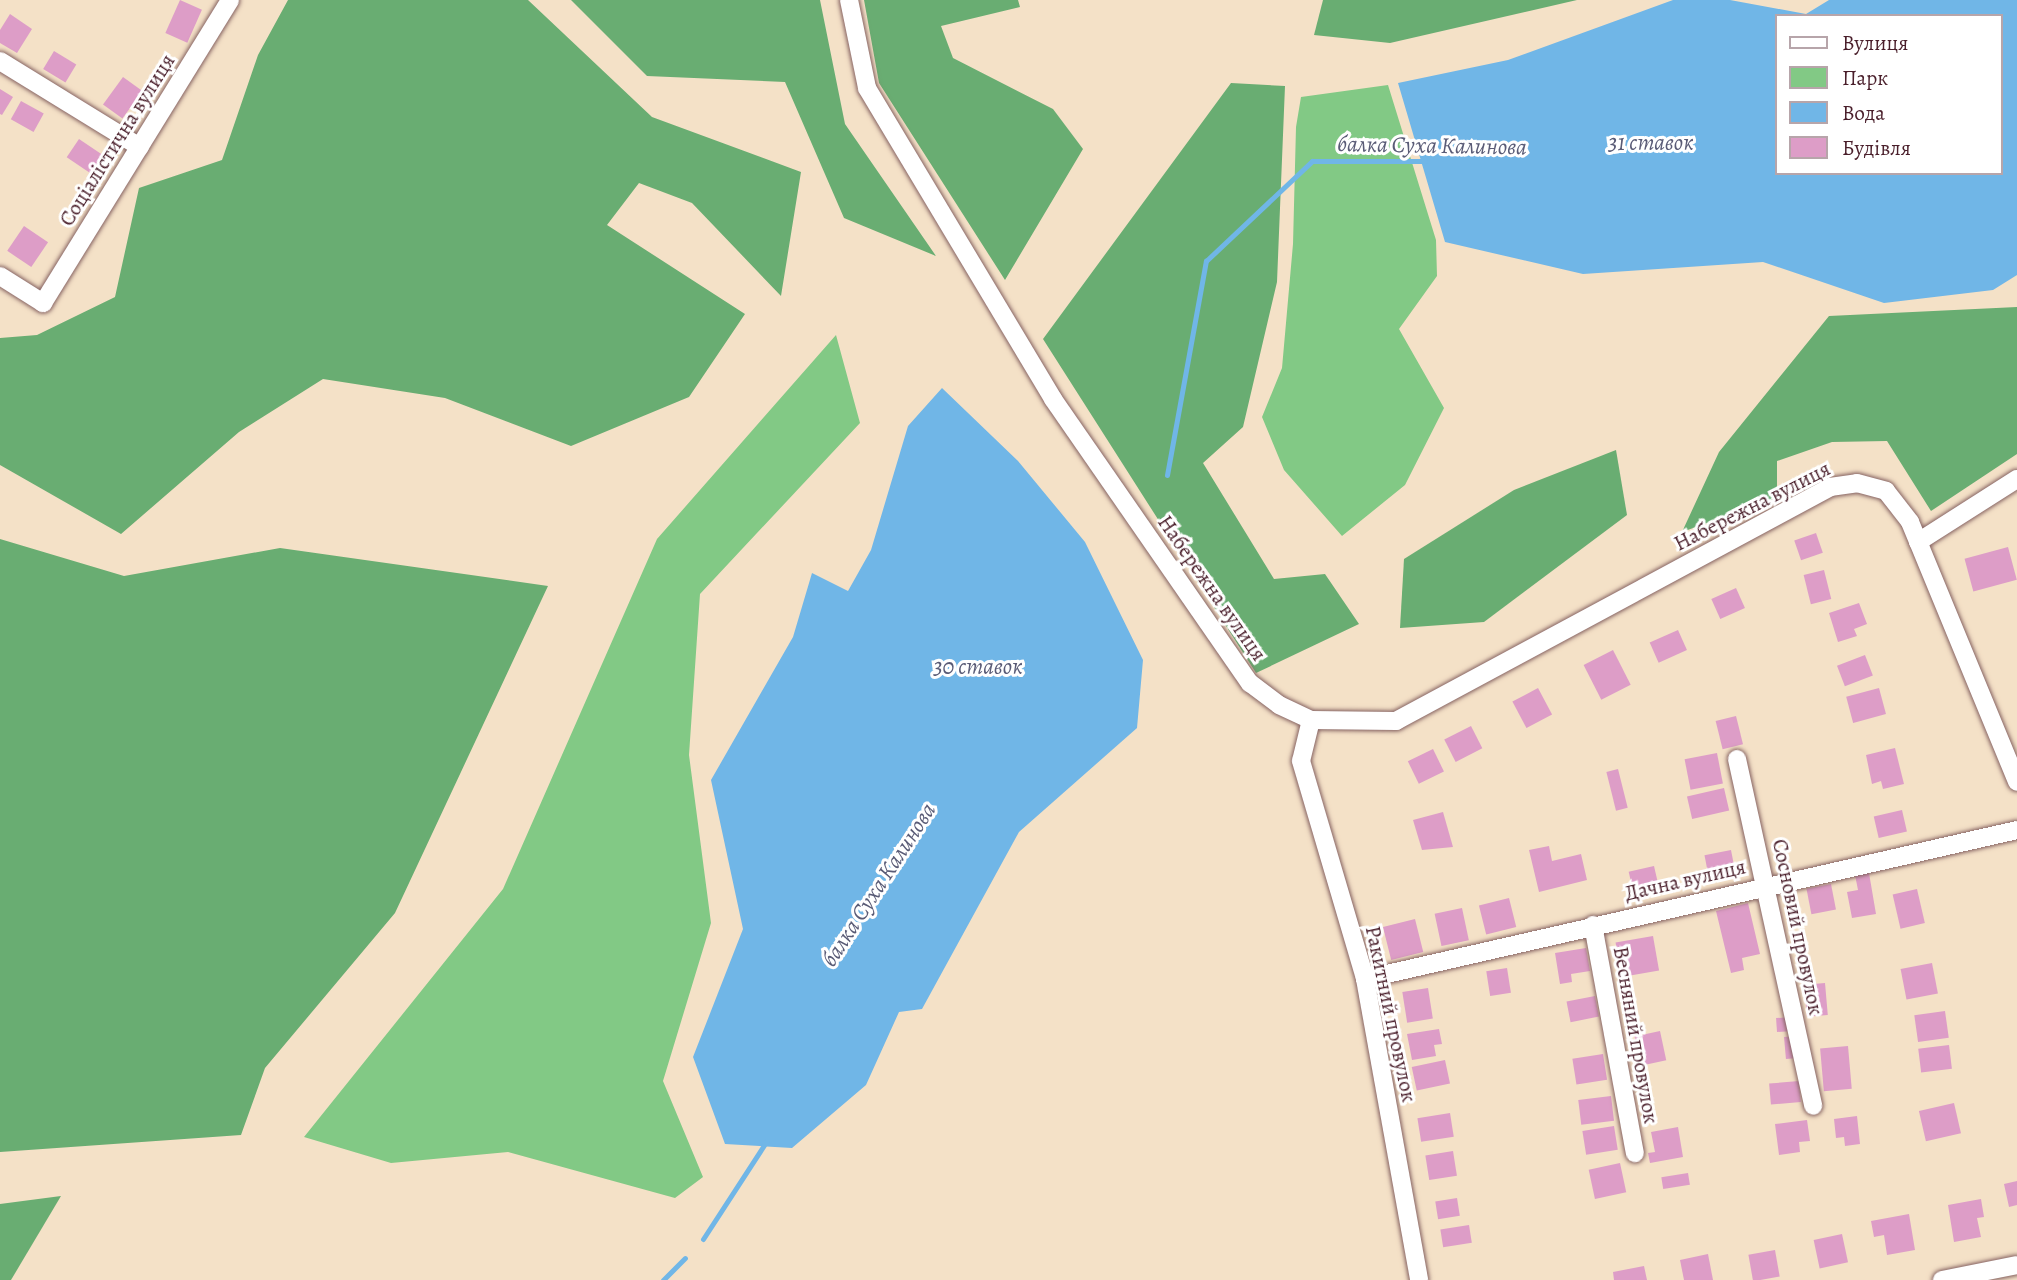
<!DOCTYPE html>
<html>
<head>
<meta charset="utf-8">
<style>
	body { margin:0 }
	#map { position:relative; width:2017px; height:1280px; overflow:hidden; background:#f4e1c7; font-family:Alegreya,serif }
	div>[style] { position:absolute }
	[style*='--x'] { left:calc(var(--x)*1px); top:calc(var(--y)*1px); width:calc(var(--w)*1px); rotate:calc(var(--a)*1deg) }
	.green>* { inset:0; background:#82c985 }
	.forest>* { inset:0; background:#69ad72 }
	.water>* { inset:0; background:#70b6e7 }
	.stream>* { height:5px; margin:-2.5px; padding:0 2.5px; transform-origin:2.5px; border-radius:2.5px; background:#70b6e7 }
	.building>* { inset:0; background:#dd9dc7; transform-origin:0 0 }
	.roads { filter:drop-shadow(0 0 2px #866362) drop-shadow(0 0 2px #866362) }
	.minor>* { height:18px; margin:-9px; padding:0 9px; transform-origin:9px; border-radius:9px; background:#fff }
	span { translate:-50% -50%; white-space:nowrap; text-align:center; line-height:1.15; -webkit-text-stroke:6px #fff; paint-order:stroke }
	.street-label { font-size:21px; color:#4a1f2b }
	.water-label { font-size:23px; color:#595b76; font-style:italic }
	.legend { position:absolute; left:1775px; top:14px; width:228px; height:161px; box-sizing:border-box; background:#fff; border:2px solid #b7a5aa; margin:0; padding:9px 12px; list-style:none; font-size:21px; color:#4a1f2b }
	.legend li { display:flex; align-items:center; gap:14px; height:35px }
	.legend b { width:35px; border:2px solid #b7a5aa }
</style>
</head>
<body>
<div id="map">
	<div class="green">
		<div style="clip-path:polygon(1388px 85px,1436px 240px,1437px 276px,1399px 329px,1444px 408px,1405px 485px,1342px 536px,1284px 470px,1262px 417px,1282px 368px,1293px 244px,1296px 127px,1301px 97px)"></div>
		<div style="clip-path:polygon(836px 335px,860px 423px,700px 594px,689px 755px,711px 923px,663px 1081px,703px 1177px,675px 1198px,508px 1152px,391px 1163px,304px 1137px,503px 889px,657px 539px)"></div>
	</div>
	<div class="forest">
		<div style="clip-path:polygon(288px 0,528px 0,652px 117px,801px 172px,781px 296px,692px 203px,639px 183px,607px 225px,745px 314px,689px 397px,571px 446px,445px 398px,323px 379px,239px 432px,121px 534px,0 465px,0 338px,37px 335px,115px 297px,139px 188px,222px 160px,258px 55px)"></div>
		<div style="clip-path:polygon(571px 0,820px 0,845px 124px,936px 256px,844px 218px,785px 82px,647px 76px)"></div>
		<div style="clip-path:polygon(864px 0,1018px 0,1020px 7px,941px 26px,953px 58px,1053px 109px,1083px 149px,1005px 280px,879px 83px)"></div>
		<div style="clip-path:polygon(1323px 0,1577px 0,1390px 43px,1314px 35px)"></div>
		<div style="clip-path:polygon(1231px 83px,1285px 86px,1277px 282px,1243px 427px,1203px 463px,1274px 579px,1325px 574px,1359px 624px,1256px 673px,1043px 339px)"></div>
		<div style="clip-path:polygon(2017px 307px,2017px 454px,1931px 511px,1887px 441px,1832px 442px,1777px 461px,1777px 498px,1682px 532px,1719px 452px,1829px 316px)"></div>
		<div style="clip-path:polygon(1616px 450px,1627px 515px,1484px 622px,1400px 628px,1404px 559px,1514px 490px)"></div>
		<div style="clip-path:polygon(0 539px,124px 576px,280px 548px,548px 586px,395px 913px,265px 1068px,241px 1135px,0 1152px)"></div>
		<div style="clip-path:polygon(61px 1196px,11px 1280px,0 1280px,0 1204px)"></div>
	</div>
	<div class="water">
		<div style="clip-path:polygon(evenodd,1673px 0,1730px 0,1806px 14px,1829px 0,2017px 0,2017px 275px,1993px 290px,1884px 303px,1763px 262px,1583px 274px,1445px 242px,1398px 83px,1508px 60px,1673px 0,1777px 16px,2001px 16px,2001px 173px,1777px 173px,1777px 16px)"></div>
		<div style="clip-path:polygon(942px 388px,1018px 461px,1085px 542px,1143px 660px,1137px 728px,1019px 832px,922px 1009px,899px 1012px,866px 1085px,792px 1148px,725px 1144px,693px 1057px,743px 929px,711px 780px,793px 637px,812px 573px,848px 591px,871px 550px,908px 426px)"></div>
	</div>
	<div class="stream">
		<div style="--x:1167;--y:475;--w:218;--a:-79.7"></div>
		<div style="--x:1206;--y:261;--w:146;--a:-43.3"></div>
		<div style="--x:1312;--y:161;--w:113;--a:0"></div>
		<div style="--x:703;--y:1239;--w:116;--a:-57"></div>
		<div style="--x:663;--y:1280;--w:31;--a:-45"></div>
	</div>
	<div class="building">
		<div style="left:180px;top:0;width:24px;height:36px;rotate:24deg"></div>
		<div style="clip-path:polygon(10px 14px,32px 29px,17px 53px,0 43px,0 30px)"></div>
		<div style="left:54px;top:51px;width:26px;height:21px;rotate:31deg"></div>
		<div style="left:123px;top:77px;width:24px;height:34px;rotate:36deg"></div>
		<div style="clip-path:polygon(0 89px,13px 97px,2px 115px,0 114px)"></div>
		<div style="left:21px;top:101px;width:26px;height:21px;rotate:29deg"></div>
		<div style="left:79px;top:139px;width:30px;height:22px;rotate:34deg"></div>
		<div style="left:24px;top:226px;width:29px;height:30px;rotate:34deg"></div>
		<div style="left:1816px;top:533px;width:21px;height:23px;rotate:71deg"></div>
		<div style="left:2008px;top:547px;width:34px;height:45px;rotate:75deg"></div>
		<div style="left:1824px;top:570px;width:30px;height:21px;rotate:76deg"></div>
		<div style="left:1736px;top:588px;width:22px;height:27px;rotate:66deg"></div>
		<div style="clip-path:polygon(1859px 603px,1867px 624px,1854px 629px,1857px 636px,1838px 642px,1829px 613px)"></div>
		<div style="left:1678px;top:630px;width:22px;height:31px;rotate:66deg"></div>
		<div style="left:1613px;top:650px;width:39px;height:33px;rotate:63deg"></div>
		<div style="left:1865px;top:655px;width:22px;height:30px;rotate:69deg"></div>
		<div style="left:1538px;top:688px;width:30px;height:29px;rotate:62deg"></div>
		<div style="left:1879px;top:688px;width:27px;height:34px;rotate:75deg"></div>
		<div style="left:1736px;top:716px;width:29px;height:21px;rotate:76deg"></div>
		<div style="left:1471px;top:726px;width:25px;height:30px;rotate:63deg"></div>
		<div style="clip-path:polygon(1895px 748px,1904px 784px,1883px 789px,1881px 781px,1872px 784px,1866px 755px)"></div>
		<div style="left:1433px;top:749px;width:25px;height:28px;rotate:64deg"></div>
		<div style="left:1717px;top:753px;width:31px;height:33px;rotate:79deg"></div>
		<div style="left:1618px;top:769px;width:40px;height:12px;rotate:76deg"></div>
		<div style="left:1724px;top:788px;width:23px;height:38px;rotate:77deg"></div>
		<div style="left:1902px;top:810px;width:22px;height:29px;rotate:77deg"></div>
		<div style="clip-path:polygon(1443px 812px,1453px 847px,1422px 850px,1413px 820px)"></div>
		<div style="clip-path:polygon(1549px 846px,1552px 861px,1581px 854px,1587px 880px,1539px 892px,1529px 850px)"></div>
		<div style="left:1731px;top:850px;width:25px;height:27px;rotate:79deg"></div>
		<div style="left:1654px;top:866px;width:27px;height:26px;rotate:77deg"></div>
		<div style="clip-path:polygon(1869px 873px,1876px 914px,1852px 918px,1847px 892px,1858px 890px,1855px 875px)"></div>
		<div style="left:1831px;top:884px;width:26px;height:25px;rotate:79deg"></div>
		<div style="left:1917px;top:889px;width:35px;height:25px;rotate:77deg"></div>
		<div style="left:1509px;top:898px;width:30px;height:31px;rotate:76deg"></div>
		<div style="clip-path:polygon(1748px 903px,1760px 954px,1742px 958px,1744px 970px,1731px 973px,1716px 911px)"></div>
		<div style="left:1462px;top:908px;width:33px;height:28px;rotate:78deg"></div>
		<div style="left:1415px;top:919px;width:34px;height:33px;rotate:76deg"></div>
		<div style="left:1653px;top:936px;width:35px;height:38px;rotate:80deg"></div>
		<div style="clip-path:polygon(1586px 948px,1590px 971px,1571px 974px,1572px 982px,1560px 984px,1555px 953px)"></div>
		<div style="left:1932px;top:963px;width:31px;height:32px;rotate:79deg"></div>
		<div style="left:1507px;top:968px;width:25px;height:21px;rotate:81deg"></div>
		<div style="left:1825px;top:983px;width:32px;height:21px;rotate:85deg"></div>
		<div style="left:1428px;top:988px;width:31px;height:26px;rotate:81deg"></div>
		<div style="left:1595px;top:996px;width:21px;height:29px;rotate:79deg"></div>
		<div style="left:1945px;top:1011px;width:27px;height:31px;rotate:82deg"></div>
		<div style="left:1792px;top:1017px;width:14px;height:16px;rotate:86deg"></div>
		<div style="clip-path:polygon(1439px 1029px,1442px 1044px,1434px 1045px,1436px 1056px,1412px 1060px,1407px 1034px)"></div>
		<div style="left:1660px;top:1031px;width:30px;height:26px;rotate:78deg"></div>
		<div style="left:1796px;top:1036px;width:22px;height:12px;rotate:85deg"></div>
		<div style="left:1949px;top:1045px;width:24px;height:31px;rotate:83deg"></div>
		<div style="left:1848px;top:1046px;width:43px;height:28px;rotate:85deg"></div>
		<div style="left:1603px;top:1054px;width:26px;height:31px;rotate:81deg"></div>
		<div style="left:1445px;top:1060px;width:24px;height:34px;rotate:78deg"></div>
		<div style="left:1799px;top:1081px;width:21px;height:30px;rotate:85deg"></div>
		<div style="left:1611px;top:1096px;width:25px;height:33px;rotate:83deg"></div>
		<div style="left:1954px;top:1103px;width:31px;height:36px;rotate:77deg"></div>
		<div style="left:1450px;top:1113px;width:24px;height:33px;rotate:81deg"></div>
		<div style="clip-path:polygon(1857px 1116px,1860px 1144px,1845px 1146px,1844px 1137px,1836px 1138px,1834px 1119px)"></div>
		<div style="clip-path:polygon(1807px 1120px,1810px 1141px,1799px 1142px,1800px 1152px,1779px 1155px,1775px 1124px)"></div>
		<div style="left:1614px;top:1126px;width:24px;height:32px;rotate:81deg"></div>
		<div style="clip-path:polygon(1678px 1127px,1683px 1157px,1650px 1163px,1648px 1153px,1655px 1152px,1651px 1132px)"></div>
		<div style="left:1453px;top:1151px;width:25px;height:28px;rotate:81deg"></div>
		<div style="left:1620px;top:1163px;width:30px;height:32px;rotate:78deg"></div>
		<div style="left:1688px;top:1173px;width:12px;height:27px;rotate:81deg"></div>
		<div style="clip-path:polygon(2017px 1181px,2017px 1205px,2009px 1207px,2004px 1184px)"></div>
		<div style="left:1457px;top:1198px;width:18px;height:22px;rotate:81deg"></div>
		<div style="clip-path:polygon(1981px 1199px,1984px 1217px,1977px 1218px,1981px 1237px,1954px 1242px,1948px 1205px)"></div>
		<div style="clip-path:polygon(1909px 1214px,1915px 1250px,1887px 1255px,1884px 1235px,1874px 1237px,1871px 1221px)"></div>
		<div style="left:1469px;top:1225px;width:18px;height:29px;rotate:81deg"></div>
		<div style="left:1842px;top:1234px;width:29px;height:29px;rotate:78deg"></div>
		<div style="left:1775px;top:1250px;width:27px;height:27px;rotate:80deg"></div>
		<div style="clip-path:polygon(1708px 1254px,1713px 1280px,1684px 1280px,1680px 1260px)"></div>
		<div style="clip-path:polygon(1644px 1266px,1647px 1280px,1614px 1280px,1613px 1272px)"></div>
	</div>
	<div class="roads">
		<div class="minor">
			<div style="--x:849;--y:0;--w:90;--a:78.4"></div>
			<div style="--x:867;--y:88;--w:362;--a:59.1"></div>
			<div style="--x:1053;--y:399;--w:346;--a:55.3"></div>
			<div style="--x:1250;--y:683;--w:36;--a:37"></div>
			<div style="--x:1279;--y:705;--w:35;--a:25"></div>
			<div style="--x:1311;--y:720;--w:85;--a:0.7"></div>
			<div style="--x:1396;--y:721;--w:493;--a:-28.3"></div>
			<div style="--x:1830;--y:487;--w:27;--a:-8"></div>
			<div style="--x:1857;--y:483;--w:30;--a:15"></div>
			<div style="--x:1886;--y:491;--w:39;--a:52"></div>
			<div style="--x:1910;--y:522;--w:281;--a:67.6"></div>
			<div style="--x:0;--y:61;--w:164;--a:31.6"></div>
			<div style="--x:0;--y:276;--w:51;--a:32.1"></div>
			<div style="--x:43;--y:303;--w:356;--a:-58.3"></div>
			<div style="--x:1918;--y:542;--w:117;--a:-32.5"></div>
			<div style="--x:1311;--y:720;--w:42;--a:103.7"></div>
			<div style="--x:1301;--y:761;--w:227;--a:73.6"></div>
			<div style="--x:1365;--y:979;--w:306;--a:79.8"></div>
			<div style="--x:1737;--y:759;--w:355;--a:77.6"></div>
			<div style="--x:1593;--y:925;--w:232;--a:79.6"></div>
			<div style="--x:1365;--y:979;--w:669;--a:-12.87"></div>
			<div style="--x:1942;--y:1280;--w:76;--a:-11.3"></div>
		</div>
	</div>
	<div class="street-label">
		<span style="left:117px;top:140px;rotate:-58deg">Соціалістична вулиця</span>
		<span style="left:1752px;top:506px;rotate:-27deg">Набережна вулиця</span>
		<span style="left:1212px;top:588px;rotate:55deg">Набережна вулиця</span>
		<span style="left:1685px;top:880px;rotate:-13deg">Дачна вулиця</span>
		<span style="left:1798px;top:927px;rotate:78deg">Сосновий провулок</span>
		<span style="left:1391px;top:1014px;rotate:78deg">Ракитний провулок</span>
		<span style="left:1636px;top:1035px;rotate:80deg">Весняний провулок</span>
	</div>
	<div class="water-label">
		<span style="left:1651px;top:143px">31 ставок</span>
		<span style="left:1432px;top:146px;rotate:1deg">балка Суха Калинова</span>
		<span style="left:978px;top:667px">30 ставок</span>
		<span style="left:879px;top:885px;rotate:-57deg">балка Суха Калинова</span>
	</div>
	<ul class="legend">
	<li><b style="height:9px;background:#fff"></b>Вулиця</li>
	<li><b style="height:19px;background:#82c985"></b>Парк</li>
	<li><b style="height:19px;background:#70b6e7"></b>Вода</li>
	<li><b style="height:19px;background:#dd9dc7"></b>Будівля</li>
	</ul>
</div>
</body>
</html>
